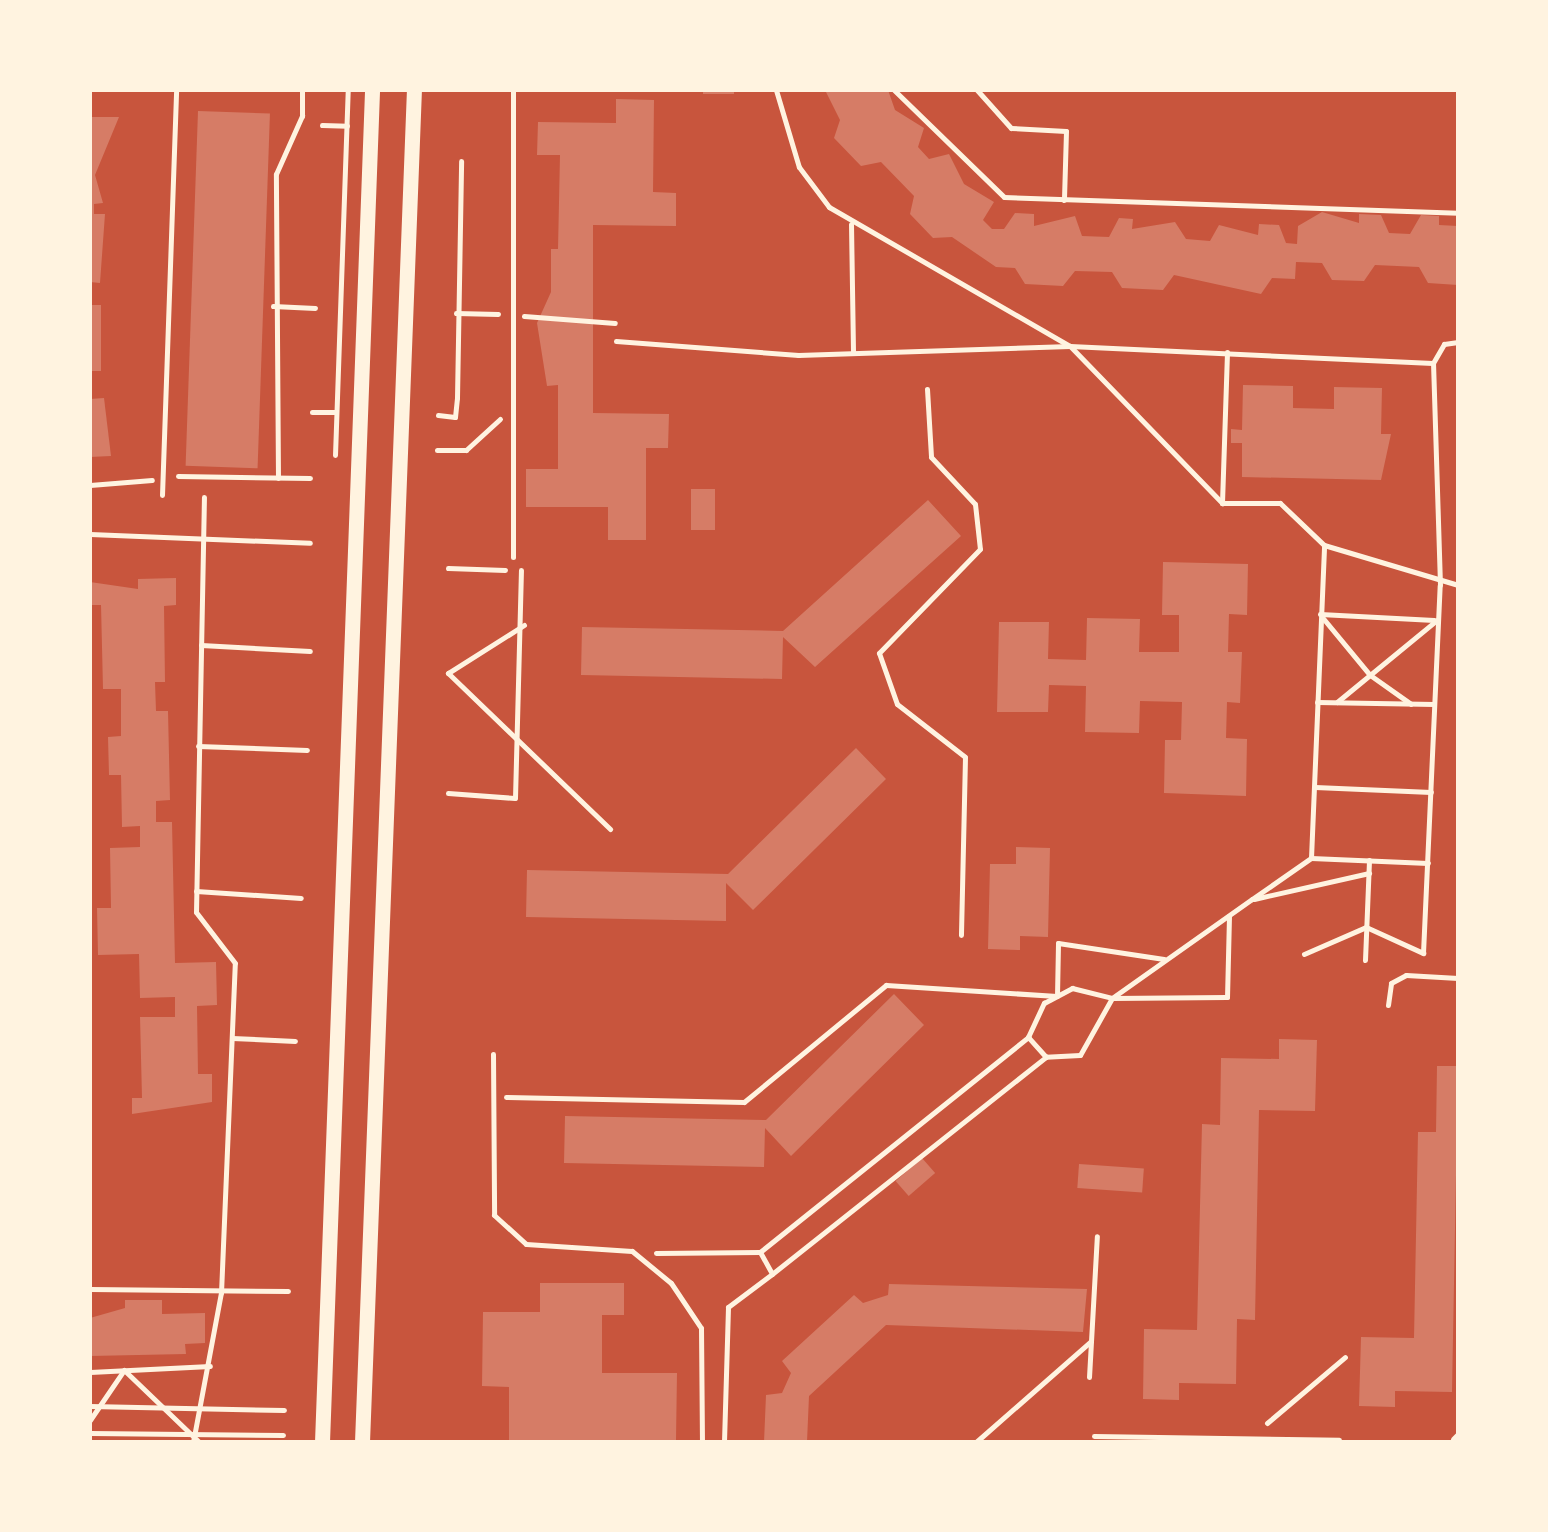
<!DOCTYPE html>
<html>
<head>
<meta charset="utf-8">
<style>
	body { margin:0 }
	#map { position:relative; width:1548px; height:1532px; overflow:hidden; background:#c8553d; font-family:Montserrat,sans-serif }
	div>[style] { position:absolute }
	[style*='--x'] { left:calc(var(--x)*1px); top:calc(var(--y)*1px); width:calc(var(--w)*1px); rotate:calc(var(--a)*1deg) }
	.building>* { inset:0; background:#d67c66; transform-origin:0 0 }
	.path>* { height:5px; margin:-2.5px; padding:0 2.5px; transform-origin:2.5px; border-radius:2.5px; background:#fff3e0 }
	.service>* { height:5px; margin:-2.5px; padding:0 2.5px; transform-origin:2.5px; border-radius:2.5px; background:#fff3e0 }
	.secondary>* { height:15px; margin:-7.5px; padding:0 7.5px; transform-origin:7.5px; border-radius:7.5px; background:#fff3e0 }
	span { translate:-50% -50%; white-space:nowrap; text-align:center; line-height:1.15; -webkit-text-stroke:9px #fff3e0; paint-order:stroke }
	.frame { position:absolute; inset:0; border:92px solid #fff3e0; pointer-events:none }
</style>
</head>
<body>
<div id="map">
	<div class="building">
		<div style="left:703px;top:90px;width:31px;height:4px"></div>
		<div style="clip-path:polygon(825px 90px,888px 90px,895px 110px,924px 128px,918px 147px,929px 159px,949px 154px,964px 184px,994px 202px,983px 220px,992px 229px,1004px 229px,1015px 213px,1034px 214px,1034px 226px,1075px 216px,1082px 236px,1109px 237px,1119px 218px,1133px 219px,1132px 229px,1175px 222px,1186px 239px,1210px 241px,1219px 225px,1258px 235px,1259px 224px,1279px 225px,1286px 243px,1297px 244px,1298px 226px,1322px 212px,1359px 223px,1359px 214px,1381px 215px,1389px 233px,1410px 234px,1421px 215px,1439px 216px,1439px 225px,1458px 226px,1458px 285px,1428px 283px,1419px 267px,1375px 265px,1364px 281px,1332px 280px,1322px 263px,1296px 262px,1295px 279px,1272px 278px,1261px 294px,1174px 275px,1163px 290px,1122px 288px,1112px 272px,1075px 271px,1063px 286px,1025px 284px,1015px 268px,996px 267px,952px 237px,933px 238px,910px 214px,914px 196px,881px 162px,861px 166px,834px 138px,840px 120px)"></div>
		<div style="clip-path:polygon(616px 99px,654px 100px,653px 192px,676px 193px,676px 226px,593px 225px,593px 413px,669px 414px,668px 448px,646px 448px,646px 540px,608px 540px,608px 507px,526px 507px,526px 469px,558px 469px,558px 385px,547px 386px,537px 323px,551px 292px,551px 249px,558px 249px,560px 155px,537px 155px,538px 122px,616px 123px)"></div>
		<div style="left:198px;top:111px;width:72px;height:355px;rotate:2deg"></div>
		<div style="clip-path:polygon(90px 117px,119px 117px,95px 175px,103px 203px,94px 204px,94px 214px,105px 214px,100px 283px,90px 282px)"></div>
		<div style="left:90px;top:305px;width:11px;height:66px"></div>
		<div style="clip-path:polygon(1243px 385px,1293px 386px,1293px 408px,1334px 409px,1334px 387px,1382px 388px,1381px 434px,1391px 434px,1381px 480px,1242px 477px,1242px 443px,1231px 443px,1231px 429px,1242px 430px)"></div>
		<div style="clip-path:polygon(104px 398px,111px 456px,90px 457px,90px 399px)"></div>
		<div style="left:691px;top:489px;width:24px;height:41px"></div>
		<div style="clip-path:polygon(928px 500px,961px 536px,815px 667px,783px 637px,782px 679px,581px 675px,582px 627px,783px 631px)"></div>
		<div style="clip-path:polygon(1163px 562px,1248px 564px,1247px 615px,1229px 614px,1228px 652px,1242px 652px,1240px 703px,1227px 702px,1226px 738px,1247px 739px,1246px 796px,1164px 793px,1165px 740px,1181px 740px,1182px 702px,1140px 701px,1139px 733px,1085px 732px,1086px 686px,1049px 685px,1048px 712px,997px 712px,999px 622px,1049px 622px,1048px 659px,1086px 660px,1087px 618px,1140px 619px,1139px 652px,1179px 652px,1179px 615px,1162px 615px)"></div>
		<div style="clip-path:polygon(176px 578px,176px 605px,164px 606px,165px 682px,155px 682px,156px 711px,168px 711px,170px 800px,156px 801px,156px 822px,172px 822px,175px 963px,216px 962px,217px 1005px,197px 1006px,198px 1074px,212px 1074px,212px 1102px,132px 1114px,132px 1098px,142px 1098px,140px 1017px,175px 1017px,175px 997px,140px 998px,139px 954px,98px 955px,97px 908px,111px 908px,110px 848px,140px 847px,140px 826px,122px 827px,121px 775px,109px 775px,108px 737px,121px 736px,121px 689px,103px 689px,101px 605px,90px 605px,90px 582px,138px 589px,138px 579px)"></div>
		<div style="clip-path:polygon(856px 748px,886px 779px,753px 910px,726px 883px,726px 921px,526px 917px,527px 870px,728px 874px)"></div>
		<div style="clip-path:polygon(1016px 847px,1050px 848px,1048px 937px,1020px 936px,1020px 950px,988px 949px,990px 864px,1016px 864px)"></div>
		<div style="clip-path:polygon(894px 994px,924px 1025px,791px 1156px,765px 1128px,764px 1167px,564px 1163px,565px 1116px,766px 1120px)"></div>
		<div style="clip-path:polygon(1279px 1039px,1317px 1040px,1315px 1111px,1259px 1110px,1255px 1320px,1237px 1319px,1236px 1384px,1179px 1383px,1179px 1400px,1143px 1399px,1144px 1329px,1197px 1330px,1202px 1124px,1220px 1125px,1221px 1058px,1279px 1059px)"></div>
		<div style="clip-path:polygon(1437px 1066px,1458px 1066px,1452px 1392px,1395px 1391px,1395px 1407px,1359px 1406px,1361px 1337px,1414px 1338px,1418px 1132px,1436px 1132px)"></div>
		<div style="left:922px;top:1158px;width:20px;height:35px;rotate:49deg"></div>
		<div style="left:1079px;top:1164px;width:65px;height:24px;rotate:4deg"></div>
		<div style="clip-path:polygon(540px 1283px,624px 1283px,624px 1315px,602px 1315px,602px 1373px,677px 1373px,676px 1440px,509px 1442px,509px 1387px,482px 1386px,483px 1312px,540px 1312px)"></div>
		<div style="clip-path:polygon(889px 1284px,1087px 1289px,1083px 1332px,886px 1325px,809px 1396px,807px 1442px,764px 1442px,766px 1395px,782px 1393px,791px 1373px,782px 1361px,854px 1295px,863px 1303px,888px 1295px)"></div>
		<div style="clip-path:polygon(125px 1300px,162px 1300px,162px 1314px,205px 1313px,205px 1343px,185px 1344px,186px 1354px,90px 1356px,90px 1318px,125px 1308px)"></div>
	</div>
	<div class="path">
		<div style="--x:776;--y:90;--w:80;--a:73.4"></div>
		<div style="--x:799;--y:167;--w:50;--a:53.1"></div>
		<div style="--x:829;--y:207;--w:278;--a:30"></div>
		<div style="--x:1070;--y:346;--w:219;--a:45.9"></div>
		<div style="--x:1222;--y:503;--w:58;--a:0"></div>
		<div style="--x:1280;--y:503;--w:61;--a:43.7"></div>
		<div style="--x:1324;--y:545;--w:140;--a:16.6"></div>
		<div style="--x:894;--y:90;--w:153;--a:44.2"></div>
		<div style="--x:1004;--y:197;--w:454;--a:2"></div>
		<div style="--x:977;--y:90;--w:51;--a:48.2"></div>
		<div style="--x:1011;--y:128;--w:55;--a:3.1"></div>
		<div style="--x:1066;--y:131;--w:69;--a:91.7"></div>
		<div style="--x:322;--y:125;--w:25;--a:2"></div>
		<div style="--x:851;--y:224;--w:129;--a:89.1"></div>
		<div style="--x:273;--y:306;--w:42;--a:2.7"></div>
		<div style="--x:456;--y:313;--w:42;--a:1.4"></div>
		<div style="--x:524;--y:316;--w:91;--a:4.4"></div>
		<div style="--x:616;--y:341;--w:183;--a:4.4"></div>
		<div style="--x:798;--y:355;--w:272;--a:-1.9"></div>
		<div style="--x:1070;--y:346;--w:363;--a:2.7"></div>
		<div style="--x:927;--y:389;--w:68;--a:86.6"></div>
		<div style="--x:931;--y:457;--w:64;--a:46.9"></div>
		<div style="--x:975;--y:504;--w:45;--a:83.7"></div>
		<div style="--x:980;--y:549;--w:145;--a:134.2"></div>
		<div style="--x:879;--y:653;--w:54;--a:70.6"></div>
		<div style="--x:897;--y:704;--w:86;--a:37.9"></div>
		<div style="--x:965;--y:757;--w:178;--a:91.3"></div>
		<div style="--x:312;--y:412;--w:24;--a:0"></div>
		<div style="--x:438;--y:415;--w:17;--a:7"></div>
		<div style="--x:455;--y:417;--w:19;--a:-84"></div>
		<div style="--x:457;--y:398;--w:237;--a:-89"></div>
		<div style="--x:437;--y:450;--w:29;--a:0"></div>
		<div style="--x:466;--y:450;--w:46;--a:-42.4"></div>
		<div style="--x:335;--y:455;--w:365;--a:-88"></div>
		<div style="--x:178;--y:476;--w:132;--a:0.9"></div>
		<div style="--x:278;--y:478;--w:304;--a:-90.4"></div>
		<div style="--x:276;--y:174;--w:64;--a:-65.9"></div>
		<div style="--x:302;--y:116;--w:26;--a:-90"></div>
		<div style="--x:90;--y:485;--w:62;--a:-4.6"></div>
		<div style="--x:1222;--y:503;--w:151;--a:-88.1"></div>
		<div style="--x:90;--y:534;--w:220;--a:2.3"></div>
		<div style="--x:448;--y:568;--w:57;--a:2"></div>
		<div style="--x:1320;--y:614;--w:114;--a:3"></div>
		<div style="--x:1322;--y:617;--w:75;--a:50.4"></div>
		<div style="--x:1370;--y:675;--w:50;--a:35.3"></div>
		<div style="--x:524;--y:625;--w:90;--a:147.7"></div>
		<div style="--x:448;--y:673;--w:225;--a:43.9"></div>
		<div style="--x:201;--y:645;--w:109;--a:3.2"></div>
		<div style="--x:1317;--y:702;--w:117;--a:1"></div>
		<div style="--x:1337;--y:702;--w:129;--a:-39.4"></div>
		<div style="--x:198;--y:746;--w:109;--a:2.1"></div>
		<div style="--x:1315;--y:787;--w:116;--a:2.5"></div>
		<div style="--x:448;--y:793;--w:67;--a:4.3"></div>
		<div style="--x:515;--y:798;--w:228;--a:-88.5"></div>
		<div style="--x:1311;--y:858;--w:117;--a:2.4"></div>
		<div style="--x:196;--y:891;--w:105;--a:3.8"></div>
		<div style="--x:1254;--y:899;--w:118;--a:-12.7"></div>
		<div style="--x:1229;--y:916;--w:81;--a:91.4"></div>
		<div style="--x:1227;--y:997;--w:115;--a:179.5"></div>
		<div style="--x:1112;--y:998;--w:65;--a:119.3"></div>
		<div style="--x:1080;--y:1055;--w:34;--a:177"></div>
		<div style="--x:1046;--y:1057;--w:27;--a:-132"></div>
		<div style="--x:1028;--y:1037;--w:38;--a:-65"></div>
		<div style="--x:1044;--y:1003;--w:32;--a:-28"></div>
		<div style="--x:1072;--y:988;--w:41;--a:14"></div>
		<div style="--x:1112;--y:998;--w:171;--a:-35.3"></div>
		<div style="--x:1252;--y:899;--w:72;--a:-34.8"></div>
		<div style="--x:1311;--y:858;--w:313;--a:-87.6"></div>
		<div style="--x:1304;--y:954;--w:68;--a:-23.5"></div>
		<div style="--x:1366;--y:927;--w:63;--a:24.5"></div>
		<div style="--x:1423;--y:953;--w:368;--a:-87.4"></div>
		<div style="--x:1440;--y:585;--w:222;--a:-91.8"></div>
		<div style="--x:1433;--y:363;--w:22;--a:-60"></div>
		<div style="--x:1444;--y:344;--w:14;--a:-8"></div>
		<div style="--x:1365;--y:960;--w:100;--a:-87.7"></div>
		<div style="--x:232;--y:1038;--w:63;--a:2.7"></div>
		<div style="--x:506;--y:1097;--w:238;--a:1.2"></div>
		<div style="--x:744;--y:1102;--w:184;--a:-39.5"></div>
		<div style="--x:886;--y:985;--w:171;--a:3.7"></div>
		<div style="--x:1057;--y:996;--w:53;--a:-88.9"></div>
		<div style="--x:1058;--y:943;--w:107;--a:8.6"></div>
		<div style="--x:760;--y:1252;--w:25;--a:61"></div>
		<div style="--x:772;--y:1274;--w:350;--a:-38.4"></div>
		<div style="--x:656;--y:1253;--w:104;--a:-0.6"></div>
		<div style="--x:760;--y:1252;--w:344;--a:-38.7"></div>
		<div style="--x:90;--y:1289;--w:198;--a:0.6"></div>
		<div style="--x:90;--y:1372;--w:120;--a:-2.9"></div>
		<div style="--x:1089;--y:1377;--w:141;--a:-86.8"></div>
		<div style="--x:90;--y:1406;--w:194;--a:1.2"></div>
		<div style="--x:90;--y:1420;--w:60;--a:-55.8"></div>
		<div style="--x:124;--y:1370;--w:104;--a:43.8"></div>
		<div style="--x:1267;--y:1423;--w:102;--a:-40.2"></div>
		<div style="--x:90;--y:1433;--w:193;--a:0.6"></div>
		<div style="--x:1453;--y:1439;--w:7;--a:-45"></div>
		<div style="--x:193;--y:1442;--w:152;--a:-79.4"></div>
		<div style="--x:221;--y:1293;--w:330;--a:-87.6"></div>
		<div style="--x:235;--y:963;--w:64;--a:-127.4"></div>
		<div style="--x:196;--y:912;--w:415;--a:-88.9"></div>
		<div style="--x:724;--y:1442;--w:135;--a:-88.3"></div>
		<div style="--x:728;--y:1307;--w:55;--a:-36.9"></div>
		<div style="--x:976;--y:1442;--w:153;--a:-41.3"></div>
	</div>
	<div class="service">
		<div style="--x:513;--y:90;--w:467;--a:90"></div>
		<div style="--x:162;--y:495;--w:405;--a:-88"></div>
		<div style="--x:1388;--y:1005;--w:22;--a:-82"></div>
		<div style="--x:1391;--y:983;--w:17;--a:-28"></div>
		<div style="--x:1406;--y:975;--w:52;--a:3.3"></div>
		<div style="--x:493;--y:1054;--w:161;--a:89.6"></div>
		<div style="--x:494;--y:1215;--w:43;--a:42.2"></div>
		<div style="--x:526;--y:1244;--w:106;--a:3.8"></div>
		<div style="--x:632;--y:1251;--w:50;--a:39.4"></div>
		<div style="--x:671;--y:1283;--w:54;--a:56.3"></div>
		<div style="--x:701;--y:1328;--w:114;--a:89.5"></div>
		<div style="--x:1094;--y:1436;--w:245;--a:0.9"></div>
	</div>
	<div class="secondary">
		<div style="--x:322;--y:1442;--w:1353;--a:-87.88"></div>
		<div style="--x:362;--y:1442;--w:1353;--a:-87.8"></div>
	</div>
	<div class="frame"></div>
</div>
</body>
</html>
